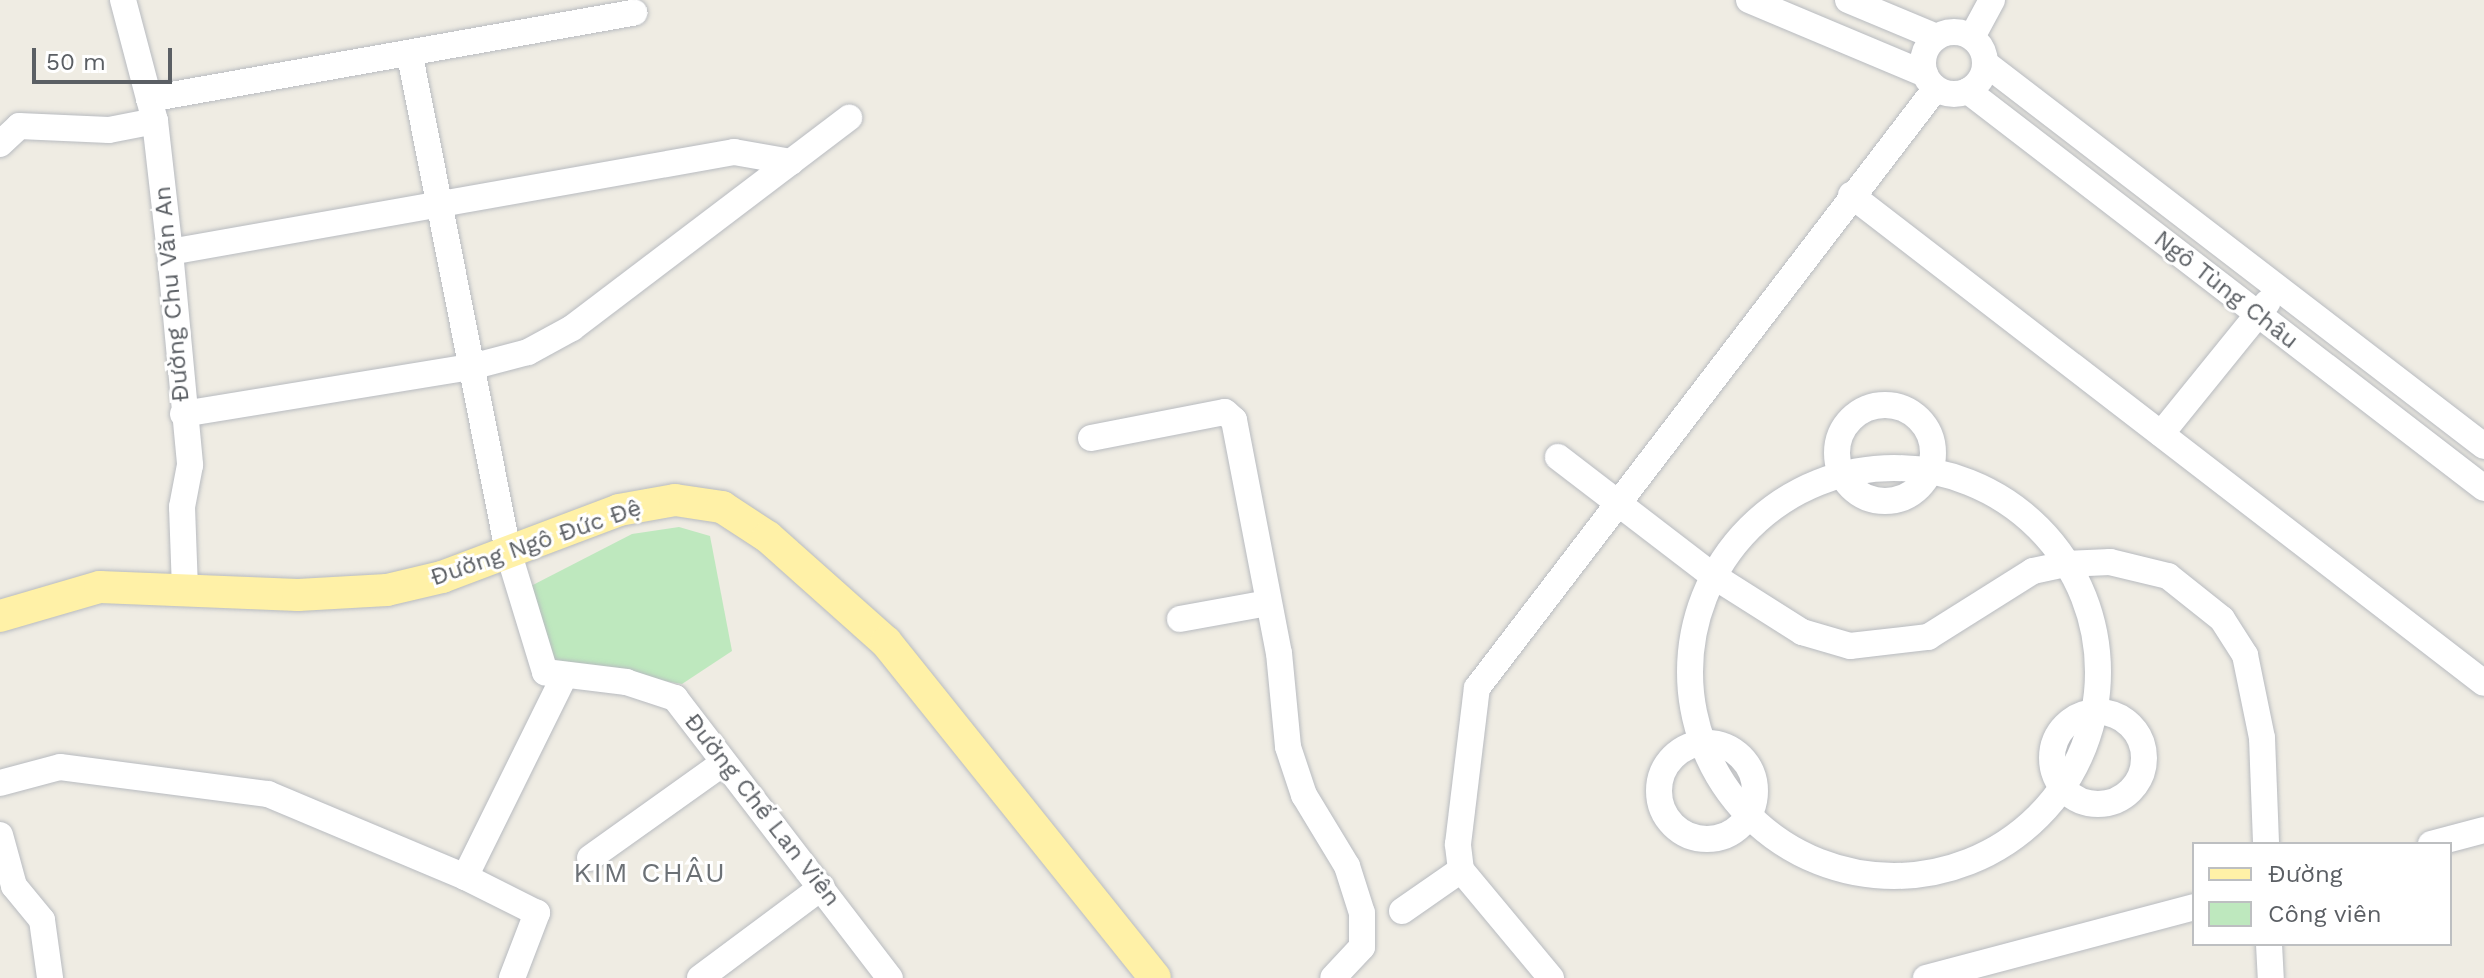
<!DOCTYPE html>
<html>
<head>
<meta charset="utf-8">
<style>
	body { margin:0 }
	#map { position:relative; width:2484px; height:978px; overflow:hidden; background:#efece3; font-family:"Work Sans",sans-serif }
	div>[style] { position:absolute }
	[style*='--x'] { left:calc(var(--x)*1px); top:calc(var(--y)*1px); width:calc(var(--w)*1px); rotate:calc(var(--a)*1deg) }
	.green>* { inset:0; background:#bee8be }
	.roads { filter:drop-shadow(0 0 2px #b8bbc0) drop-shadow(0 0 2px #b8bbc0) }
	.minor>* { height:26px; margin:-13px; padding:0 13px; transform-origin:13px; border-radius:13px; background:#fff }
	.minor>.ring { margin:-13px; padding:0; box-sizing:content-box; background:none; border:26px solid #fff; border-radius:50% }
	.major>* { height:32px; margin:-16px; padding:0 16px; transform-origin:16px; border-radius:16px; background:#fff1a7 }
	span { translate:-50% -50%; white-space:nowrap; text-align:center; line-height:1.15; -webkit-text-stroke:6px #fff; paint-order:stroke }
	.street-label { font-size:24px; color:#5b5f64 }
	.quarter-label { font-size:28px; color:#6c7176; letter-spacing:2px }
	.legend { position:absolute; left:2192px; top:842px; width:260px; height:104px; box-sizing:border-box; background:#fff; border:2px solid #bdbfc1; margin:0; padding:10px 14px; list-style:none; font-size:24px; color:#5b5f64 }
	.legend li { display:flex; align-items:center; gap:16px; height:40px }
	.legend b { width:40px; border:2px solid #bdbfc1 }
	.scale { position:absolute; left:32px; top:48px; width:140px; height:36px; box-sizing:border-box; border:4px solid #5b5f64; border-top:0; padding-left:10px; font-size:24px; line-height:28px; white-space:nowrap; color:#5b5f64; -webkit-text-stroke:6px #fff; paint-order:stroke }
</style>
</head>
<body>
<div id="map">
	<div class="green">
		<div style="clip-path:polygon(679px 527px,710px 536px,732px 651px,682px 684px,553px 662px,527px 588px,632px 534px)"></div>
	</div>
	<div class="roads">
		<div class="minor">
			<div style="--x:123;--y:0;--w:125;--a:75.2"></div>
			<div style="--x:155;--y:121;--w:132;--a:83.5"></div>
			<div style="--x:170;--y:252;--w:214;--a:84.6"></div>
			<div style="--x:190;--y:465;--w:43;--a:100.8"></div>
			<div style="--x:182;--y:507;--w:83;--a:87.9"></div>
			<div style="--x:1749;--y:0;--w:191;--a:22.8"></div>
			<div style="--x:1848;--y:0;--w:96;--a:22.6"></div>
			<div class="ring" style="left:1923px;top:32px;width:36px;height:36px"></div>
			<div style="--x:1972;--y:37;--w:42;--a:-61.6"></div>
			<div style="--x:410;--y:56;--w:505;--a:78.8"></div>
			<div style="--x:508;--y:551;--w:127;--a:73"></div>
			<div style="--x:545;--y:672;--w:82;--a:7"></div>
			<div style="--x:626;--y:682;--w:52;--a:18.1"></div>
			<div style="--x:675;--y:698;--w:353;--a:52.5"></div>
			<div style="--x:1985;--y:63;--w:629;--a:37.51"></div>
			<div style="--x:1968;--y:91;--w:651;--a:37.57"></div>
			<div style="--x:149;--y:99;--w:493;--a:-10.1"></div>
			<div style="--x:0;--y:144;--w:26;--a:-43"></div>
			<div style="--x:19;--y:126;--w:90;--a:2.5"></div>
			<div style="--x:109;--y:130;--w:47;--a:-11.1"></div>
			<div style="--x:1851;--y:195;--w:799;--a:37.63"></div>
			<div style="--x:170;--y:252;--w:573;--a:-10.05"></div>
			<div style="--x:734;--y:152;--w:58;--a:10"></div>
			<div class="ring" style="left:1837px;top:405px;width:70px;height:70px"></div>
			<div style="--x:183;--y:414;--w:292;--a:-9.3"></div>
			<div style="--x:471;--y:367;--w:59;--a:-14.7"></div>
			<div style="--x:528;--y:352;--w:50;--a:-28.6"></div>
			<div style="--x:572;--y:328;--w:348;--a:-37.2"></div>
			<div style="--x:2161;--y:434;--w:169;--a:-51"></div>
			<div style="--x:1091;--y:438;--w:136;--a:-11"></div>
			<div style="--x:1225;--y:412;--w:12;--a:42"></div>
			<div style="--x:1234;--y:420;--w:237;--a:79.1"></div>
			<div style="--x:1279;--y:653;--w:94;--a:84.5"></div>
			<div style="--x:1288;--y:747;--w:51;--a:71.6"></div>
			<div style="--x:1304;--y:795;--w:83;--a:58.8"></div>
			<div style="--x:1347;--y:866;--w:49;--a:72.3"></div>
			<div style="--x:1362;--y:913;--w:34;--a:90"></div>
			<div style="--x:1362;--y:947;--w:42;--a:133.1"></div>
			<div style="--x:1558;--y:457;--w:194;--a:37.5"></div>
			<div style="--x:1712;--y:575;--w:107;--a:32.3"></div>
			<div style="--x:1802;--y:632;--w:50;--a:16.3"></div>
			<div style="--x:1850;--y:646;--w:79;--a:-6.6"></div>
			<div style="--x:1928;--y:637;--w:124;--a:-32.2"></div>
			<div style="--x:2033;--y:571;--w:33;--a:-12"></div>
			<div style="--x:2065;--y:564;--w:45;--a:-2.5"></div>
			<div style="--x:2110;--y:562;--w:60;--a:13.6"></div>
			<div style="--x:2168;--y:576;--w:69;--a:38.5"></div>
			<div style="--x:2222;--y:619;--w:43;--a:57.4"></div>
			<div style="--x:2245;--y:655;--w:85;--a:78.4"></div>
			<div style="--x:2262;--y:738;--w:106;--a:87.8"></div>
			<div class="ring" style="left:1690px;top:468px;width:382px;height:382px"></div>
			<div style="--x:1180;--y:619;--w:89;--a:-10.3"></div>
			<div class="ring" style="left:2052px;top:712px;width:66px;height:66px"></div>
			<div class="ring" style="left:1659px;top:743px;width:70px;height:70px"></div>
			<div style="--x:0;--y:783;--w:62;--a:-14.9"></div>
			<div style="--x:60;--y:767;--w:210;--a:7.4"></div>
			<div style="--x:268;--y:794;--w:214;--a:22.8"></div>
			<div style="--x:0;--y:835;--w:53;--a:74.6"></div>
			<div style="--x:14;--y:886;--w:44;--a:50.5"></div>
			<div style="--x:42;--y:920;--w:59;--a:82.1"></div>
			<div style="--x:2431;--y:844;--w:55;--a:-14.8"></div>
			<div style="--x:590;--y:858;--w:163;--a:-35.5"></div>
			<div style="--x:1402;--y:911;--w:72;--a:-34.8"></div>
			<div style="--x:2269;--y:944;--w:34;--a:87"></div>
			<div style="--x:512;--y:978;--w:70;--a:-69"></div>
			<div style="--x:537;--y:913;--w:80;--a:-153.4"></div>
			<div style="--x:465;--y:877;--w:221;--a:-63.7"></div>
			<div style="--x:700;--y:978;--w:152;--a:-36.7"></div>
			<div style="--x:1551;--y:978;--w:141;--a:-129.8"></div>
			<div style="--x:1461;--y:870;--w:26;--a:-97"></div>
			<div style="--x:1458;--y:844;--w:157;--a:-83.1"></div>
			<div style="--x:1477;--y:688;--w:755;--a:-52.58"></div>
			<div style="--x:1926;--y:978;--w:277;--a:-14.8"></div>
		</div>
		<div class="major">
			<div style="--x:0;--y:616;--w:104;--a:-16.2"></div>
			<div style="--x:100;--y:587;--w:198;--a:2.3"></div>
			<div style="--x:298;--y:595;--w:89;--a:-3.2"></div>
			<div style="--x:387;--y:590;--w:57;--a:-13.3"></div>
			<div style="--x:442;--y:577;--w:189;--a:-20.7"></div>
			<div style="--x:619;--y:510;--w:57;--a:-10.1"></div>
			<div style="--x:675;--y:500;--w:48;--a:8.5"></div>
			<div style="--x:722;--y:507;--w:55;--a:33.1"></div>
			<div style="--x:768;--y:537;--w:158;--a:41.7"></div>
			<div style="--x:886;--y:642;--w:430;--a:51.3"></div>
		</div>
	</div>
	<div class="street-label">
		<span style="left:2226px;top:290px;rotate:38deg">Ngô Tùng Châu</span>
		<span style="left:172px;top:294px;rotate:-95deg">Đường Chu Văn An</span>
		<span style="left:536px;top:543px;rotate:-19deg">Đường Ngô Đức Đệ</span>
		<span style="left:762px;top:810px;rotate:52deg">Đường Chế Lan Viên</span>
	</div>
	<div class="quarter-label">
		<span style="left:650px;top:873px">KIM CHÂU</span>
	</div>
	<ul class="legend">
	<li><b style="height:10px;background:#fff1a7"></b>Đường</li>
	<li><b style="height:22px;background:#bee8be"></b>Công viên</li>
	</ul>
	<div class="scale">50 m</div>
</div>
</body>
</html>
